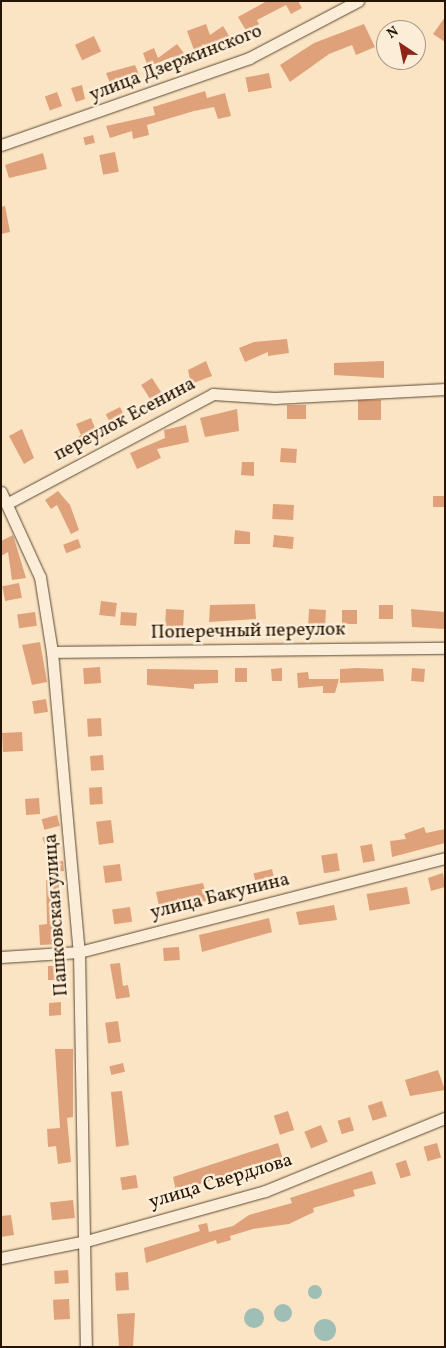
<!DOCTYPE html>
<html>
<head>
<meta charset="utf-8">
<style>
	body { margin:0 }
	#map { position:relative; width:446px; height:1348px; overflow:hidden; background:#fbe4c3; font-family:Vollkorn,serif }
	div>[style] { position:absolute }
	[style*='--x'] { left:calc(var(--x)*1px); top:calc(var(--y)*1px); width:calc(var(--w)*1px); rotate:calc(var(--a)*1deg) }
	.water>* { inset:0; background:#9fbeb5 }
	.round { border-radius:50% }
	.building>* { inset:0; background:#dfa179; transform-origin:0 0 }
	.roads { filter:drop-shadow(0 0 1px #5a4832) drop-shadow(0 0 1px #5a4832) }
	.street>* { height:11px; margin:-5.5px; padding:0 5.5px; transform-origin:5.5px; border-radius:5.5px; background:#fcedd8 }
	span { translate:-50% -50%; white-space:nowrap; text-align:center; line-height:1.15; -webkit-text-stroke:5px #fcedd8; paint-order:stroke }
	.street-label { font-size:19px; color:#251401 }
	.frame { position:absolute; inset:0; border:2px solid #251401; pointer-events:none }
	.north { position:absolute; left:376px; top:20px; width:50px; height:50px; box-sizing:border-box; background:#fcedd8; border:1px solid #a69682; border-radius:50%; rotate:326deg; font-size:14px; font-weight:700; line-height:20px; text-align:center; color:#251401 }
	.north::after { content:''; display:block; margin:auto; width:18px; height:22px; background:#8f2418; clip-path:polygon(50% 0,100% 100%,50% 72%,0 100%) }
</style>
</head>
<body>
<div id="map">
	<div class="water">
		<div class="round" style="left:308px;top:1285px;width:14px;height:14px"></div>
		<div class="round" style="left:274px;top:1304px;width:18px;height:18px"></div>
		<div class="round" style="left:244px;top:1308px;width:20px;height:20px"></div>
		<div class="round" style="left:314px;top:1319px;width:22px;height:22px"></div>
	</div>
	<div class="building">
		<div style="clip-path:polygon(267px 1px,298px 1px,302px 8px,291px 14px,286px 5px,257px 20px,259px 24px,247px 32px,238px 17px)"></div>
		<div style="clip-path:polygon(445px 17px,445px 42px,433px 34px)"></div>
		<div style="clip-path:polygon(206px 24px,210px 35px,223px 26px,231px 39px,197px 58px,187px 31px)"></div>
		<div style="clip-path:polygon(364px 24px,375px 47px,356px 55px,352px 45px,329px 54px,290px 82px,280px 65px,314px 43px)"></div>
		<div style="left:94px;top:36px;width:17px;height:21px;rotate:65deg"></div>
		<div style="clip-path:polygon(177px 44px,187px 57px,177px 64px,172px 57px,148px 67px,143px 53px,154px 48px,158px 58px)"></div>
		<div style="clip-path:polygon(135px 65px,140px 77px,112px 88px,106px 73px)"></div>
		<div style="left:269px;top:73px;width:15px;height:24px;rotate:79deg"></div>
		<div style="clip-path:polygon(82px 85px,85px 99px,76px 102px,71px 88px)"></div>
		<div style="clip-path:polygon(205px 91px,207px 98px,225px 93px,231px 116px,218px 119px,214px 107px,194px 111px,147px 125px,149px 135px,133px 139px,132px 131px,110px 138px,106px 126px,155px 115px,153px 107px)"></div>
		<div style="left:57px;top:92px;width:15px;height:13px;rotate:70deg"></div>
		<div style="left:93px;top:135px;width:8px;height:10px;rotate:76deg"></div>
		<div style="left:115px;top:152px;width:20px;height:16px;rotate:79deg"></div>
		<div style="clip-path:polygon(43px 153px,47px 169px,9px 178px,5px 165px)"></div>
		<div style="clip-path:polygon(5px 206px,10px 232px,1px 234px,1px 207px)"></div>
		<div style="clip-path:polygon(287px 339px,289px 353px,268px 356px,268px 352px,245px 362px,239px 348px,254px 342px)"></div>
		<div style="clip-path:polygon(206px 361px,212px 376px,191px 384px,188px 370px)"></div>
		<div style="clip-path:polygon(384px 361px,384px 378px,334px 375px,334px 363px)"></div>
		<div style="left:152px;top:378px;width:24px;height:13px;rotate:57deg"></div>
		<div style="left:381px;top:400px;width:20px;height:23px;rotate:90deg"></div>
		<div style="left:287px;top:405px;width:19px;height:14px"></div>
		<div style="left:120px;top:407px;width:13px;height:16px;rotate:63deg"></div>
		<div style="clip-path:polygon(237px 409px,239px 431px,205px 437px,200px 418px)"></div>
		<div style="clip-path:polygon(91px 418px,98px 436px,78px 445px,80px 448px,69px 456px,64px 447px,81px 435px,76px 424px)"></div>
		<div style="clip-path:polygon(186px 425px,189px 442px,157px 449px,161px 458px,137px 469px,130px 453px,165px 438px,164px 430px)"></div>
		<div style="clip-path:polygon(22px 429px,34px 458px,24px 464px,9px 436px)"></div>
		<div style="left:281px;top:448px;width:16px;height:14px;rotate:4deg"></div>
		<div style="clip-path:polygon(242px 462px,254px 462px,254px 476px,241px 475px)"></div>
		<div style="clip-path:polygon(58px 491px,70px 505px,79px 530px,71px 534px,57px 505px,51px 509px,45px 500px)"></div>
		<div style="left:433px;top:496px;width:12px;height:11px"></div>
		<div style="left:273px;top:504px;width:21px;height:15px;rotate:3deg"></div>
		<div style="clip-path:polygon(235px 530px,250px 532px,250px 544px,234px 544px)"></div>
		<div style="clip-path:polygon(13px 535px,26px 578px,12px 580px,8px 552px,1px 556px,1px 541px)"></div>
		<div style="left:274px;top:535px;width:20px;height:12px;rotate:6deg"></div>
		<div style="left:78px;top:539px;width:9px;height:16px;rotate:69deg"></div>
		<div style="left:19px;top:583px;width:15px;height:17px;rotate:79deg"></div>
		<div style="left:101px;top:601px;width:16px;height:14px;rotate:7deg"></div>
		<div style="clip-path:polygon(255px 604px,256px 619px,209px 622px,210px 605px)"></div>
		<div style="left:379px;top:605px;width:14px;height:14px"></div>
		<div style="left:166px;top:609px;width:18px;height:17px;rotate:3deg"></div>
		<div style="left:309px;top:609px;width:17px;height:17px;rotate:3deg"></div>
		<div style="clip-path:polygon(411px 609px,445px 612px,445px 629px,412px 627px)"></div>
		<div style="left:342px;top:610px;width:15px;height:14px"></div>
		<div style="left:35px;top:612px;width:14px;height:18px;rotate:82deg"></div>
		<div style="left:121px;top:612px;width:16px;height:13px;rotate:4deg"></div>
		<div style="clip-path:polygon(40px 642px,47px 682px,32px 685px,22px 645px)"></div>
		<div style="left:100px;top:667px;width:16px;height:17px;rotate:86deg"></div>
		<div style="left:235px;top:668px;width:12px;height:14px"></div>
		<div style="clip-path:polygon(282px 668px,282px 681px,272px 681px,271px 669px)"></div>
		<div style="clip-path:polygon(357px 668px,383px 669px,384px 681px,340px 683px,340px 669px)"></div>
		<div style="left:412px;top:668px;width:13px;height:13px;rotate:4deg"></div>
		<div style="clip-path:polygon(147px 669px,218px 670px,218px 683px,194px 684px,194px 689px,147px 685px)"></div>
		<div style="clip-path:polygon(308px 672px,309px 679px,339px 679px,335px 693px,323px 693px,323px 686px,298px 688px,297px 673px)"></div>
		<div style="left:46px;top:699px;width:13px;height:14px;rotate:81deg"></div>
		<div style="left:101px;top:718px;width:18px;height:14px;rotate:87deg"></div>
		<div style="left:22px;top:732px;width:19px;height:20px;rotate:87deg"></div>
		<div style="left:103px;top:755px;width:15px;height:13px;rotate:86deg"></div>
		<div style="left:102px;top:787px;width:17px;height:13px;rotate:87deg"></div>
		<div style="left:39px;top:798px;width:16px;height:14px;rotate:86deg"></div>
		<div style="left:57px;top:815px;width:11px;height:16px;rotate:75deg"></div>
		<div style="left:111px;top:820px;width:23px;height:15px;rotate:83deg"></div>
		<div style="clip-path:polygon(424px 827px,426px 833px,445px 829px,445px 843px,392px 857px,390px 841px,406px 839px,404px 834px)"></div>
		<div style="left:53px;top:833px;width:12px;height:12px;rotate:66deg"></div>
		<div style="left:372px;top:844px;width:17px;height:12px;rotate:80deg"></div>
		<div style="left:337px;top:853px;width:18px;height:16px;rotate:81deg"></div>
		<div style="clip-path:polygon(53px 861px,63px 861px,64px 871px,53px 872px)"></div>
		<div style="left:120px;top:864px;width:17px;height:17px;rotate:83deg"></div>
		<div style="left:272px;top:869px;width:17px;height:19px;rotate:77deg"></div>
		<div style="clip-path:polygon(443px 873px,445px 887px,431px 891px,428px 878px)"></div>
		<div style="clip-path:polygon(58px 879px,63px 916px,57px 917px,59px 944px,40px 945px,39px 925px,47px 924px,46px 880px)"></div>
		<div style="clip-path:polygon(203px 883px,208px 901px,159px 906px,156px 892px)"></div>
		<div style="left:407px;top:887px;width:17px;height:41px;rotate:80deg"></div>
		<div style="clip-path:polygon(334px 905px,337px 920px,299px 925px,296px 912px)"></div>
		<div style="left:130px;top:907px;width:15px;height:18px;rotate:82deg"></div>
		<div style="clip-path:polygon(269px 918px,272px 932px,202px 952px,199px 935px)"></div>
		<div style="left:179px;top:947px;width:13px;height:16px;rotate:86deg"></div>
		<div style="clip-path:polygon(120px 963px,123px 986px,128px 985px,130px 997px,116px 999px,110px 964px)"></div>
		<div style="left:48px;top:966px;width:16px;height:14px"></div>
		<div style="clip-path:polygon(61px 1002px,61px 1015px,49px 1016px,49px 1003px)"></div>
		<div style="left:118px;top:1021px;width:21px;height:13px;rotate:82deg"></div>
		<div style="clip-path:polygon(55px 1049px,73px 1049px,73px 1117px,67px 1118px,71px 1162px,58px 1164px,56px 1146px,48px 1147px,47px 1129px,60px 1128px)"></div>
		<div style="left:123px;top:1063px;width:9px;height:14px;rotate:77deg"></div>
		<div style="clip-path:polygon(438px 1070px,445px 1090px,410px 1096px,405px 1080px)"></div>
		<div style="clip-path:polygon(122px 1091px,129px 1145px,116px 1147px,111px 1092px)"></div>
		<div style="left:382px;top:1101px;width:16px;height:15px;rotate:72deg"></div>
		<div style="left:288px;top:1111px;width:20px;height:15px;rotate:72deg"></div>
		<div style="left:350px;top:1117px;width:14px;height:13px;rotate:73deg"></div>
		<div style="left:321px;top:1125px;width:18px;height:18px;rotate:68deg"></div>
		<div style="clip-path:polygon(278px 1143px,283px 1159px,176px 1191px,173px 1177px)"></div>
		<div style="left:437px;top:1143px;width:15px;height:14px;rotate:74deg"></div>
		<div style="left:406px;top:1160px;width:16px;height:11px;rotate:72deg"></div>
		<div style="clip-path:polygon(372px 1171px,376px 1184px,353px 1190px,355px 1196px,313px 1208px,314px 1212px,289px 1224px,253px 1229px,230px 1236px,231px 1240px,217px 1244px,216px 1240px,146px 1263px,144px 1248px,200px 1231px,198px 1225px,207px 1223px,209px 1232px,233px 1226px,249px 1215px,292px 1203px,290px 1198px)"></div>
		<div style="left:136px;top:1175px;width:13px;height:16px;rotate:81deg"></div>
		<div style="left:73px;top:1200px;width:18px;height:23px;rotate:84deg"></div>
		<div style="clip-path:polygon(11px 1215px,14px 1235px,1px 1237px,1px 1216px)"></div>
		<div style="left:68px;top:1270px;width:13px;height:14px;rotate:86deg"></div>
		<div style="left:128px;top:1272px;width:18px;height:13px;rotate:87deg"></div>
		<div style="left:69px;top:1299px;width:20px;height:16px;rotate:87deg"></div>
		<div style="clip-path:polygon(135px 1313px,133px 1347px,119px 1347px,117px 1314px)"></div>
	</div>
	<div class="roads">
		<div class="street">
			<div style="--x:1;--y:145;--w:263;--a:-19.3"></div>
			<div style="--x:249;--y:58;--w:123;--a:-27.6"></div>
			<div style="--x:1;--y:492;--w:94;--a:65.4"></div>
			<div style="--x:40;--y:577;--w:76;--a:80.9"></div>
			<div style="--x:52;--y:652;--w:301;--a:84.9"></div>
			<div style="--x:79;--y:952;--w:395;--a:89"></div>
			<div style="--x:8;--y:503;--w:232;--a:-28"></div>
			<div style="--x:213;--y:394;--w:62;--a:3.7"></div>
			<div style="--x:275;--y:398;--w:170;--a:-3"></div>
			<div style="--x:52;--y:652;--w:393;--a:-0.6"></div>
			<div style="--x:1;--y:957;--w:78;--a:-3.7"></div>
			<div style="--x:79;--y:952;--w:378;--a:-14.4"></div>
			<div style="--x:1;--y:1258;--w:87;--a:-11.3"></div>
			<div style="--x:86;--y:1241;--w:186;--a:-15.6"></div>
			<div style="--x:265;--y:1191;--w:194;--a:-22.1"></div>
		</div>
	</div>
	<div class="street-label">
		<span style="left:176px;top:64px;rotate:-21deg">улица Дзержинского</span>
		<span style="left:125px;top:420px;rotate:-28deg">переулок Есенина</span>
		<span style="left:248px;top:632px;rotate:-1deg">Поперечный переулок</span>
		<span style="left:220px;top:897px;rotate:-14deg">улица Бакунина</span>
		<span style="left:57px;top:915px;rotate:-94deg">Пашковская улица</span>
		<span style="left:221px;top:1182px;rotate:-17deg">улица Свердлова</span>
	</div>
	<div class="frame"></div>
	<div class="north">N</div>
</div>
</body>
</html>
